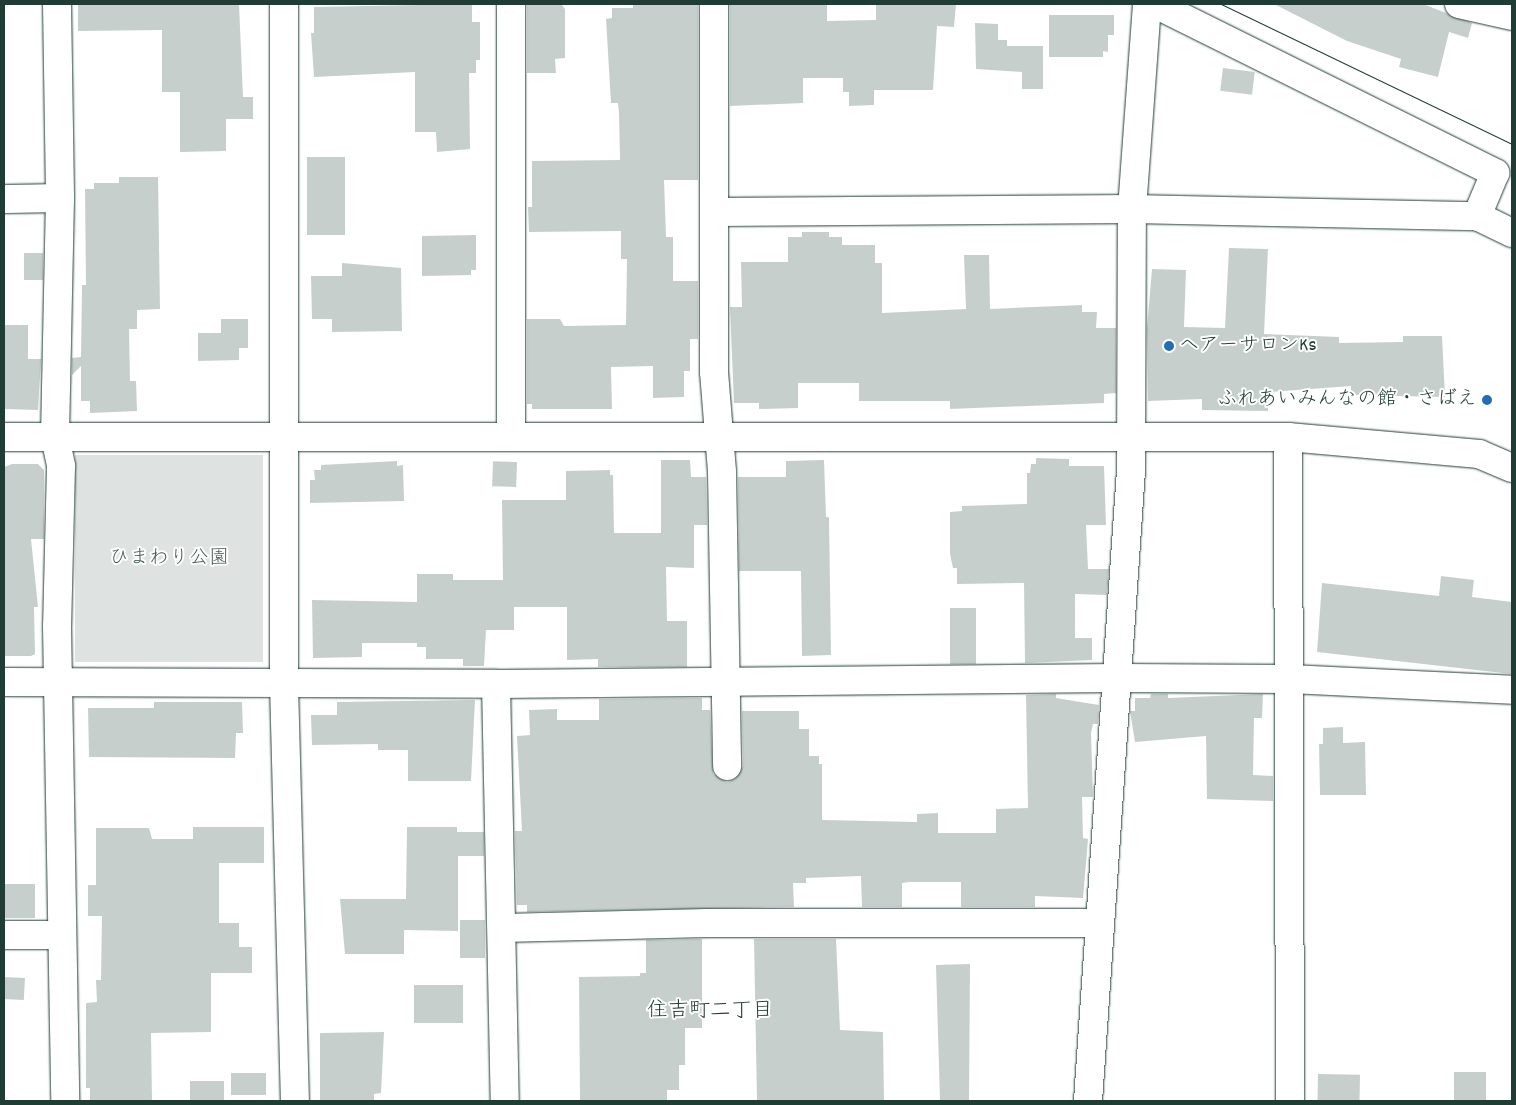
<!DOCTYPE html>
<html>
<head>
<meta charset="utf-8">
<style>
	body { margin:0 }
	#map { position:relative; width:1516px; height:1105px; overflow:hidden; background:#fff; font-family:Dekko,"Klee One",sans-serif }
	div>[style] { position:absolute }
	[style*='--x'] { left:calc(var(--x)*1px); top:calc(var(--y)*1px); width:calc(var(--w)*1px); rotate:calc(var(--a)*1deg) }
	.green>* { inset:0; background:#dee3e2; transform-origin:0 0 }
	.building>* { inset:0; background:#c7cfcc; transform-origin:0 0 }
	.roads { filter:drop-shadow(0 0 1px #1f3d34) drop-shadow(0 0 1px #1f3d34) }
	.street>* { height:28px; margin:-14px; padding:0 14px; transform-origin:14px; border-radius:14px; background:#fff }
	.secondary>* { height:28px; margin:-14px; padding:0 14px; transform-origin:14px; border-radius:14px; background:#fff }
	.tram>* { height:1px; margin:-0.5px; padding:0 0.5px; transform-origin:0.5px; border-radius:0.5px; background:#1f3d34 }
	.dots>* { width:14px; height:14px; translate:-50% -50%; box-sizing:border-box; border:2px solid #fff; border-radius:50% }
	span { translate:-50% -50%; white-space:nowrap; text-align:center; line-height:1.15; -webkit-text-stroke:4px #fff; paint-order:stroke }
	.poi-label { font-size:20px; color:#1f3d34 }
	.left { translate:0 -50%; text-align:left }
	.right { translate:-100% -50%; text-align:right }
	.park-label { font-size:20px; color:#455e57 }
	.neighbourhood-label { font-size:21px; color:#1f3d34 }
	.frame { position:absolute; inset:0; border:5px solid #1f3d34; pointer-events:none }
</style>
</head>
<body>
<div id="map">
	<div class="green">
		<div style="left:263px;top:455px;width:207px;height:188px;rotate:90deg"></div>
	</div>
	<div class="building">
		<div style="clip-path:polygon(78px 4px,239px 4px,243px 97px,253px 97px,253px 119px,226px 119px,226px 151px,180px 152px,180px 92px,162px 92px,162px 30px,78px 31px)"></div>
		<div style="clip-path:polygon(472px 4px,472px 22px,480px 22px,480px 60px,476px 60px,476px 73px,469px 73px,470px 149px,437px 152px,436px 132px,415px 132px,415px 72px,314px 77px,311px 33px,314px 33px,314px 7px)"></div>
		<div style="clip-path:polygon(633px 4px,698px 4px,698px 180px,664px 180px,666px 237px,673px 237px,673px 281px,698px 281px,698px 339px,690px 339px,690px 371px,684px 371px,684px 397px,653px 398px,653px 366px,611px 367px,612px 409px,532px 409px,532px 404px,527px 404px,527px 319px,560px 319px,564px 326px,626px 325px,627px 259px,621px 259px,621px 231px,529px 232px,528px 207px,532px 207px,532px 161px,620px 160px,619px 113px,618px 103px,611px 103px,606px 19px,612px 18px,612px 8px,633px 8px)"></div>
		<div style="clip-path:polygon(730px 4px,827px 4px,827px 21px,876px 20px,876px 4px,956px 4px,954px 27px,937px 26px,933px 90px,874px 90px,874px 105px,849px 106px,849px 92px,843px 92px,843px 78px,803px 78px,803px 103px,730px 106px)"></div>
		<div style="clip-path:polygon(1274px 4px,1423px 4px,1472px 23px,1468px 38px,1449px 32px,1438px 77px,1399px 67px,1401px 59px,1347px 41px)"></div>
		<div style="clip-path:polygon(527px 5px,562px 5px,565px 9px,565px 58px,555px 59px,556px 73px,527px 73px)"></div>
		<div style="clip-path:polygon(1049px 15px,1114px 15px,1114px 35px,1108px 35px,1108px 52px,1103px 51px,1103px 57px,1049px 57px)"></div>
		<div style="clip-path:polygon(975px 23px,998px 24px,998px 40px,1007px 40px,1007px 46px,1043px 46px,1043px 89px,1022px 89px,1022px 72px,976px 69px)"></div>
		<div style="left:1223px;top:68px;width:32px;height:23px;rotate:7deg"></div>
		<div style="left:307px;top:157px;width:38px;height:78px"></div>
		<div style="clip-path:polygon(119px 177px,158px 177px,160px 309px,137px 310px,137px 329px,129px 329px,130px 381px,136px 381px,137px 411px,90px 413px,90px 401px,81px 401px,81px 366px,72px 375px,72px 358px,81px 357px,82px 285px,86px 285px,85px 189px,94px 189px,94px 183px,119px 183px)"></div>
		<div style="clip-path:polygon(802px 232px,829px 232px,829px 237px,842px 237px,842px 245px,875px 245px,875px 263px,882px 263px,882px 313px,966px 309px,964px 255px,989px 255px,990px 309px,1082px 305px,1082px 312px,1097px 312px,1096px 328px,1116px 328px,1116px 393px,1104px 394px,1104px 403px,950px 409px,950px 401px,859px 401px,859px 383px,798px 383px,798px 408px,759px 409px,759px 403px,734px 403px,730px 307px,742px 307px,741px 262px,788px 262px,788px 237px,802px 237px)"></div>
		<div style="clip-path:polygon(476px 235px,476px 270px,471px 270px,471px 275px,422px 276px,422px 236px)"></div>
		<div style="clip-path:polygon(1229px 248px,1268px 249px,1264px 334px,1339px 337px,1339px 343px,1403px 342px,1403px 336px,1442px 336px,1445px 397px,1351px 395px,1351px 386px,1269px 392px,1268px 411px,1202px 410px,1202px 399px,1148px 401px,1147px 329px,1152px 269px,1186px 270px,1184px 327px,1225px 328px)"></div>
		<div style="left:24px;top:253px;width:19px;height:27px"></div>
		<div style="clip-path:polygon(342px 263px,401px 268px,402px 331px,332px 332px,332px 319px,312px 319px,311px 276px,342px 276px)"></div>
		<div style="clip-path:polygon(221px 319px,248px 319px,248px 348px,239px 348px,239px 360px,198px 361px,198px 333px,221px 333px)"></div>
		<div style="clip-path:polygon(4px 325px,28px 325px,28px 359px,41px 359px,38px 410px,4px 409px)"></div>
		<div style="clip-path:polygon(1036px 458px,1069px 459px,1069px 466px,1104px 466px,1106px 525px,1086px 525px,1088px 569px,1109px 569px,1107px 595px,1075px 594px,1075px 638px,1092px 638px,1092px 660px,1025px 663px,1024px 583px,957px 584px,957px 568px,953px 568px,950px 554px,950px 512px,962px 511px,962px 506px,1027px 504px,1027px 473px,1030px 473px,1031px 464px,1036px 464px)"></div>
		<div style="clip-path:polygon(661px 460px,690px 460px,691px 477px,706px 477px,707px 525px,694px 525px,694px 568px,666px 567px,667px 621px,687px 621px,687px 667px,598px 667px,598px 659px,567px 660px,567px 607px,514px 607px,514px 630px,486px 630px,484px 666px,463px 666px,463px 659px,426px 659px,426px 647px,417px 647px,417px 643px,362px 643px,362px 657px,313px 658px,312px 600px,417px 602px,417px 574px,453px 574px,453px 580px,503px 580px,502px 500px,566px 500px,566px 471px,610px 470px,610px 475px,613px 475px,614px 533px,661px 533px)"></div>
		<div style="clip-path:polygon(824px 460px,826px 517px,829px 517px,831px 655px,802px 656px,801px 571px,739px 571px,738px 477px,786px 477px,786px 461px)"></div>
		<div style="clip-path:polygon(397px 461px,397px 466px,403px 465px,404px 501px,310px 503px,310px 480px,315px 480px,314px 470px,321px 470px,321px 465px)"></div>
		<div style="left:517px;top:462px;width:25px;height:24px;rotate:92deg"></div>
		<div style="clip-path:polygon(12px 464px,38px 464px,44px 470px,44px 539px,31px 539px,38px 607px,34px 607px,35px 654px,31px 656px,4px 656px,4px 467px)"></div>
		<div style="clip-path:polygon(1441px 576px,1474px 580px,1472px 597px,1512px 602px,1512px 674px,1317px 652px,1322px 583px,1439px 596px)"></div>
		<div style="left:950px;top:608px;width:26px;height:56px"></div>
		<div style="clip-path:polygon(1056px 694px,1056px 698px,1099px 705px,1098px 724px,1093px 724px,1091px 733px,1093px 797px,1082px 797px,1083px 838px,1088px 839px,1083px 898px,1035px 896px,1035px 907px,961px 907px,961px 882px,909px 882px,902px 883px,902px 907px,862px 907px,861px 876px,806px 878px,806px 883px,793px 883px,794px 907px,527px 912px,527px 905px,517px 905px,515px 831px,522px 831px,517px 736px,530px 735px,529px 710px,557px 709px,557px 720px,599px 720px,599px 699px,702px 698px,702px 710px,710px 710px,713px 774px,727px 782px,735px 779px,743px 766px,742px 711px,799px 711px,799px 729px,809px 729px,809px 756px,819px 756px,819px 764px,822px 764px,822px 820px,917px 822px,917px 814px,938px 813px,938px 833px,996px 833px,996px 809px,1028px 808px,1026px 695px)"></div>
		<div style="clip-path:polygon(1151px 694px,1168px 694px,1168px 698px,1263px 694px,1262px 718px,1254px 718px,1253px 775px,1273px 776px,1273px 801px,1207px 799px,1206px 736px,1135px 742px,1130px 711px,1135px 711px,1135px 698px,1150px 698px)"></div>
		<div style="clip-path:polygon(475px 700px,471px 781px,408px 781px,408px 750px,378px 750px,378px 744px,312px 745px,311px 715px,337px 715px,337px 702px)"></div>
		<div style="clip-path:polygon(154px 702px,242px 702px,243px 733px,236px 733px,235px 758px,89px 757px,88px 708px,154px 708px)"></div>
		<div style="clip-path:polygon(1343px 727px,1343px 743px,1365px 742px,1366px 795px,1320px 795px,1319px 744px,1323px 744px,1323px 728px)"></div>
		<div style="clip-path:polygon(193px 827px,264px 827px,264px 863px,219px 863px,219px 923px,239px 923px,239px 947px,252px 947px,252px 973px,211px 973px,211px 1032px,151px 1033px,152px 1101px,90px 1101px,90px 1088px,86px 1088px,86px 1003px,97px 1002px,96px 980px,101px 980px,102px 916px,88px 916px,88px 885px,96px 885px,96px 828px,149px 828px,152px 839px,193px 839px)"></div>
		<div style="clip-path:polygon(407px 827px,457px 827px,457px 832px,484px 832px,484px 856px,458px 856px,458px 931px,404px 930px,404px 954px,345px 954px,340px 899px,406px 899px)"></div>
		<div style="left:4px;top:884px;width:31px;height:34px"></div>
		<div style="left:460px;top:920px;width:25px;height:38px"></div>
		<div style="clip-path:polygon(702px 939px,702px 1028px,685px 1028px,685px 1065px,679px 1065px,679px 1090px,667px 1090px,667px 1101px,580px 1101px,579px 977px,640px 976px,640px 973px,646px 973px,646px 940px)"></div>
		<div style="clip-path:polygon(754px 939px,836px 939px,840px 1030px,883px 1032px,884px 1101px,757px 1101px)"></div>
		<div style="clip-path:polygon(970px 964px,969px 1101px,940px 1101px,936px 965px)"></div>
		<div style="left:4px;top:977px;width:21px;height:22px;rotate:3deg"></div>
		<div style="left:414px;top:985px;width:49px;height:38px"></div>
		<div style="clip-path:polygon(384px 1032px,381px 1093px,374px 1094px,374px 1101px,320px 1101px,320px 1033px)"></div>
		<div style="left:1454px;top:1072px;width:32px;height:29px"></div>
		<div style="left:266px;top:1073px;width:22px;height:35px;rotate:90deg"></div>
		<div style="left:1318px;top:1074px;width:42px;height:27px;rotate:1deg"></div>
		<div style="left:190px;top:1081px;width:34px;height:20px"></div>
	</div>
	<div class="roads">
		<div class="street">
			<div style="--x:57;--y:4;--w:194;--a:89.1"></div>
			<div style="--x:60;--y:198;--w:239;--a:91.2"></div>
			<div style="--x:55;--y:437;--w:30;--a:78"></div>
			<div style="--x:61;--y:466;--w:160;--a:91.4"></div>
			<div style="--x:57;--y:626;--w:475;--a:89"></div>
			<div style="--x:284;--y:4;--w:680;--a:90"></div>
			<div style="--x:284;--y:684;--w:417;--a:88.5"></div>
			<div style="--x:714;--y:4;--w:368;--a:90"></div>
			<div style="--x:714;--y:372;--w:100;--a:85.4"></div>
			<div style="--x:722;--y:472;--w:294;--a:89"></div>
			<div style="--x:1155;--y:4;--w:380;--a:26.4"></div>
			<div style="--x:1495;--y:173;--w:47;--a:112.7"></div>
			<div style="--x:1459;--y:4;--w:54;--a:12.8"></div>
			<div style="--x:4;--y:199;--w:56;--a:-1"></div>
			<div style="--x:717;--y:212;--w:415;--a:-0.4"></div>
			<div style="--x:1132;--y:209;--w:345;--a:1.2"></div>
			<div style="--x:1477;--y:216;--w:39;--a:26"></div>
			<div style="--x:511;--y:437;--w:433;--a:-90"></div>
			<div style="--x:1288;--y:437;--w:664;--a:89.83"></div>
			<div style="--x:4;--y:682;--w:492;--a:0.2"></div>
			<div style="--x:496;--y:684;--w:622;--a:-0.55"></div>
			<div style="--x:1118;--y:678;--w:172;--a:0.3"></div>
			<div style="--x:1290;--y:679;--w:222;--a:2.8"></div>
			<div style="--x:496;--y:684;--w:417;--a:88.8"></div>
			<div style="--x:503;--y:928;--w:204;--a:-1.4"></div>
			<div style="--x:707;--y:923;--w:391;--a:0"></div>
			<div style="--x:4;--y:935;--w:58;--a:0"></div>
			<div style="--x:1088;--y:1101;--w:632;--a:-86.1"></div>
			<div style="--x:1131;--y:470;--w:261;--a:-89.8"></div>
			<div style="--x:1132;--y:209;--w:206;--a:-85.8"></div>
		</div>
		<div class="secondary">
			<div style="--x:4;--y:437;--w:1284;--a:0"></div>
			<div style="--x:1288;--y:437;--w:192;--a:5.1"></div>
			<div style="--x:1479;--y:454;--w:36;--a:23"></div>
		</div>
	</div>
	<div class="tram">
		<div style="--x:1221;--y:4;--w:323;--a:25.7"></div>
	</div>
	<div class="dots">
		<div style="left:1169px;top:346px;background:#1f6fb2"></div>
		<div style="left:1487px;top:400px;background:#1f6fb2"></div>
	</div>
	<div class="poi-label">
		<span class="left" style="left:1179px;top:346px">ヘアーサロンKs</span>
		<span class="right" style="left:1477px;top:400px">ふれあいみんなの館・さばえ</span>
	</div>
	<div class="park-label">
		<span style="left:169px;top:559px">ひまわり公園</span>
	</div>
	<div class="neighbourhood-label">
		<span style="left:710px;top:1012px">住吉町二丁目</span>
	</div>
	<div class="frame"></div>
</div>
</body>
</html>
